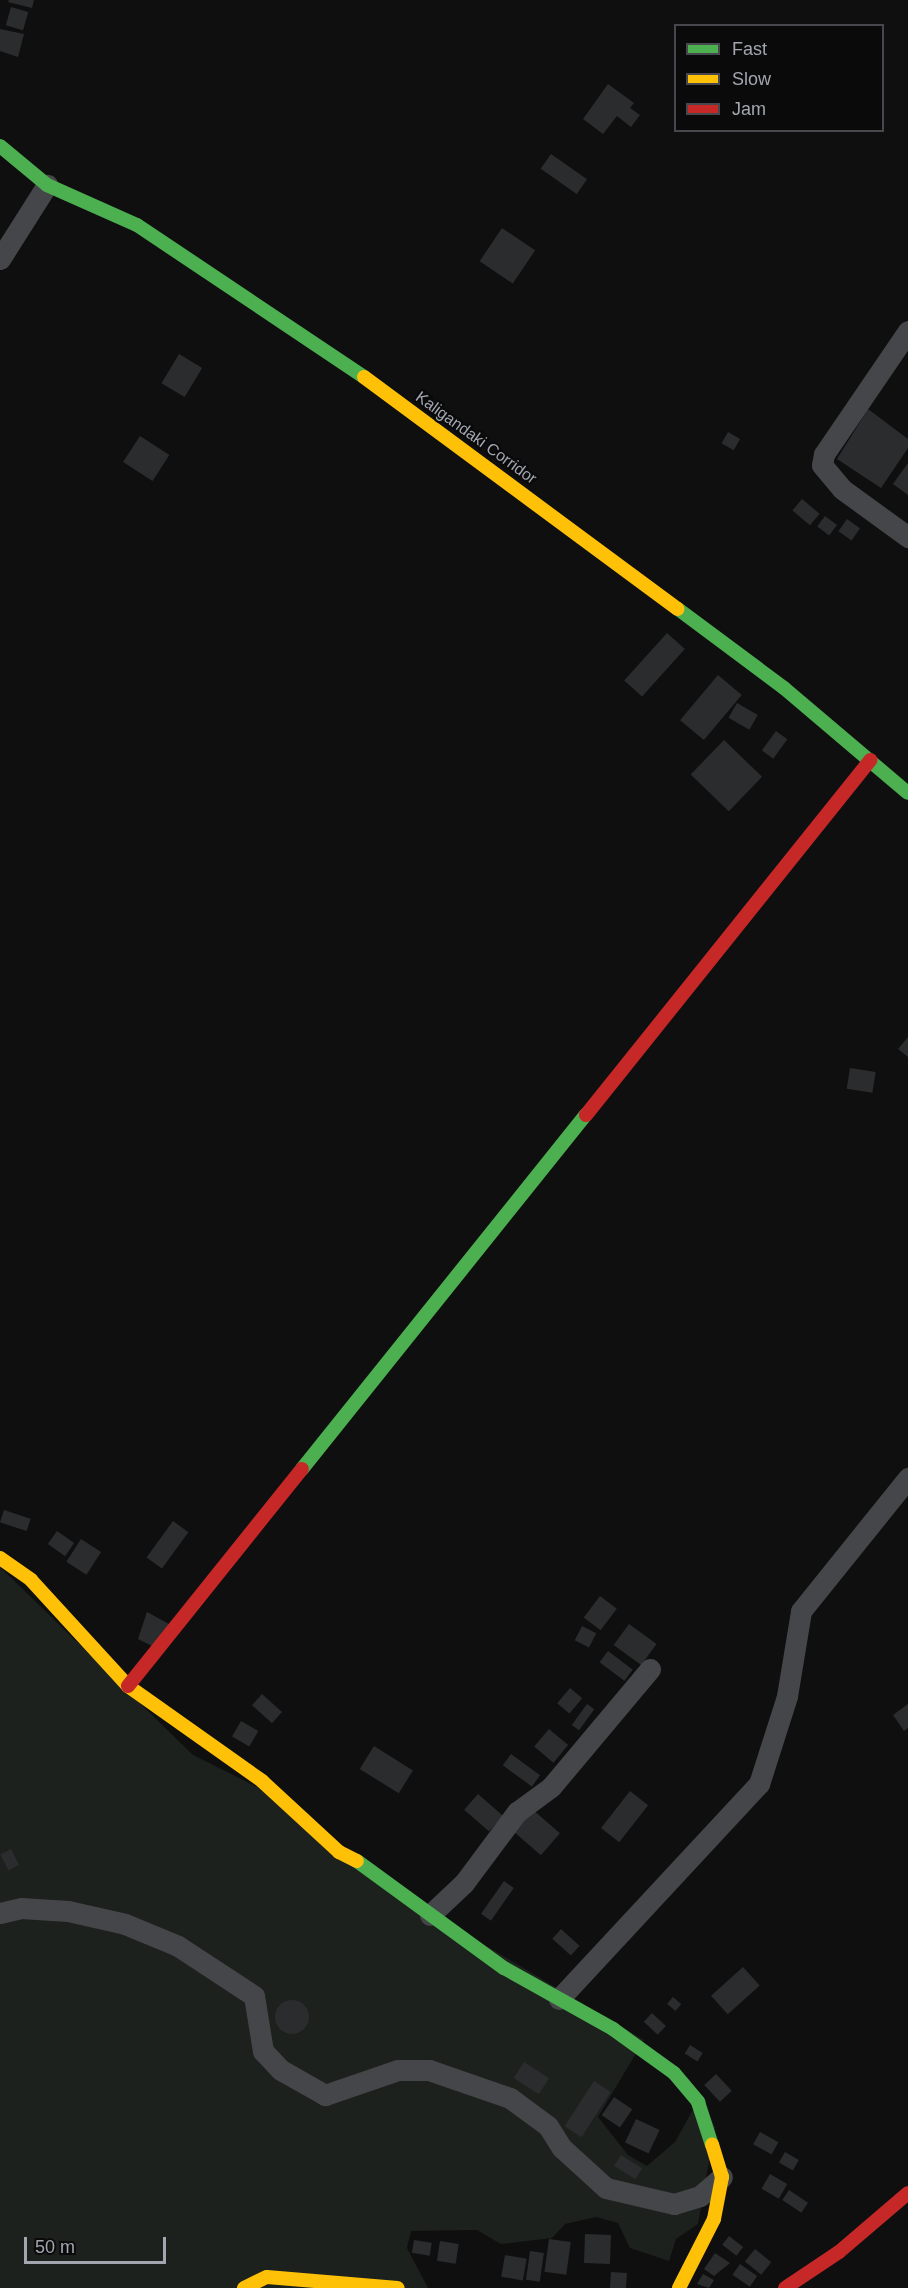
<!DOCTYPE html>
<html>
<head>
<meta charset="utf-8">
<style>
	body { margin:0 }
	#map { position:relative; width:908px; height:2288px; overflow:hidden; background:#0f0f10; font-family:Helvetica,sans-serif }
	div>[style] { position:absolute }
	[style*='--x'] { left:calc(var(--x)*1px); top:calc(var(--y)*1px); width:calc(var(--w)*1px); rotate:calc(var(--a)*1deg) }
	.green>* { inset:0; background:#1c211d }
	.building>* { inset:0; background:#2b2c2d; transform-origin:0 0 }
	.round { border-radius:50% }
	.street>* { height:21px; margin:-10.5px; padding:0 10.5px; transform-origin:10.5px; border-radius:10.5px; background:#454649 }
	.fast>* { height:14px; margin:-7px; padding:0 7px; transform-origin:7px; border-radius:7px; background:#4caf50 }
	.slow>* { height:14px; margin:-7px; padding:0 7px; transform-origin:7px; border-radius:7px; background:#ffc107 }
	.jam>* { height:14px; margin:-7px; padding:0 7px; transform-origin:7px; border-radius:7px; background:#c62828 }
	span { translate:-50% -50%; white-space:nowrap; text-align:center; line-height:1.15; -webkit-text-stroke:4.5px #0a0a0b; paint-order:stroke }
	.street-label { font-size:16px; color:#a2a6af }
	.legend { position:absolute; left:674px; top:24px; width:210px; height:108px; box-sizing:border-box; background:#0a0a0b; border:2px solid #47484d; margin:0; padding:8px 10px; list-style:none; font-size:18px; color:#a2a6af }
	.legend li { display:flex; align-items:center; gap:12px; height:30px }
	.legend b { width:30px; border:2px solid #47484d }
	.scale { position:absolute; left:24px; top:2237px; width:142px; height:27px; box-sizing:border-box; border:3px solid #a2a6af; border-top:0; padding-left:8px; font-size:18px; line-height:21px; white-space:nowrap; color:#a2a6af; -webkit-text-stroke:4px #0a0a0b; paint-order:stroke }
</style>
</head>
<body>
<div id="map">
	<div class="green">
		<div style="clip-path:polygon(0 1567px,193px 1755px,259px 1788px,334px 1855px,644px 2040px,598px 2117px,628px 2155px,647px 2166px,675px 2142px,701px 2095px,715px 2127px,698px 2224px,676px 2239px,669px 2261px,630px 2248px,618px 2223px,596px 2217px,565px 2224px,552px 2238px,501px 2244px,477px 2230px,411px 2231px,407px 2248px,428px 2288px,0 2288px)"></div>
	</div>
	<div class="building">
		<div style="clip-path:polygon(9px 0,34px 0,32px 8px,8px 2px)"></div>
		<div style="left:11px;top:7px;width:18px;height:19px;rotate:16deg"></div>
		<div style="clip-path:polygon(0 29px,24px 34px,18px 57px,0 51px)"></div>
		<div style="clip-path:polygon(608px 84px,634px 103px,630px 108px,640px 115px,631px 127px,617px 116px,603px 134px,583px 119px)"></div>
		<div style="left:551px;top:154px;width:44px;height:18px;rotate:35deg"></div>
		<div style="left:502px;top:228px;width:40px;height:40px;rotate:34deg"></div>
		<div style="left:179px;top:354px;width:27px;height:34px;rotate:31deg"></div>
		<div style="clip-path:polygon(868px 409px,908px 439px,908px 448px,881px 488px,837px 459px)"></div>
		<div style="left:728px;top:432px;width:14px;height:13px;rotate:30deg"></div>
		<div style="left:140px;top:436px;width:35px;height:31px;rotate:33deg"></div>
		<div style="clip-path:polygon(908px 463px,908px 495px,893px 484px)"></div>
		<div style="left:802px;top:499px;width:23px;height:15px;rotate:40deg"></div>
		<div style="left:825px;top:516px;width:15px;height:13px;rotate:37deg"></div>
		<div style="left:847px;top:519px;width:16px;height:15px;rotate:35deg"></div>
		<div style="left:667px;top:633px;width:24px;height:64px;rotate:42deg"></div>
		<div style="left:718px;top:675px;width:31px;height:59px;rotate:40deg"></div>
		<div style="left:737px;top:703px;width:24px;height:17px;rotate:30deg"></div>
		<div style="left:776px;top:731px;width:14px;height:24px;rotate:36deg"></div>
		<div style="left:724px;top:740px;width:53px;height:48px;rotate:44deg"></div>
		<div style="clip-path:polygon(908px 1037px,908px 1057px,898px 1049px)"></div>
		<div style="left:850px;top:1068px;width:26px;height:21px;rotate:9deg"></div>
		<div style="left:4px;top:1510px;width:28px;height:13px;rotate:18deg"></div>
		<div style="left:173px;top:1521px;width:19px;height:45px;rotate:36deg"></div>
		<div style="left:57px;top:1531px;width:21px;height:16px;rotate:35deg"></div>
		<div style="left:81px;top:1539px;width:24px;height:27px;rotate:33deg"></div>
		<div style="left:600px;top:1596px;width:21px;height:27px;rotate:37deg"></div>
		<div style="clip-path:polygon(147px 1612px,169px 1624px,154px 1647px,138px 1639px)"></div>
		<div style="left:629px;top:1624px;width:34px;height:26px;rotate:36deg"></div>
		<div style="left:582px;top:1626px;width:16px;height:16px;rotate:27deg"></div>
		<div style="left:608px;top:1651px;width:31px;height:14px;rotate:37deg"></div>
		<div style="left:570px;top:1688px;width:16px;height:20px;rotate:40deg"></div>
		<div style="left:262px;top:1694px;width:27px;height:15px;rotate:42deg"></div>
		<div style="left:587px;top:1704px;width:9px;height:26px;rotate:36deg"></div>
		<div style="clip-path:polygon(908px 1704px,908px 1728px,904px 1731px,893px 1715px)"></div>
		<div style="left:241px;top:1721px;width:20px;height:18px;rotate:30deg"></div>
		<div style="left:549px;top:1729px;width:25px;height:23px;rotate:40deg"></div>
		<div style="left:374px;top:1746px;width:46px;height:27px;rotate:32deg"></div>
		<div style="left:511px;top:1754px;width:36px;height:14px;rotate:36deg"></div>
		<div style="left:630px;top:1791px;width:23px;height:47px;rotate:38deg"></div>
		<div style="left:478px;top:1794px;width:33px;height:21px;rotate:41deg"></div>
		<div style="left:532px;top:1809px;width:37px;height:29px;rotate:41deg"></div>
		<div style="left:11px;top:1849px;width:18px;height:12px;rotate:63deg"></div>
		<div style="left:504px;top:1881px;width:12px;height:40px;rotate:35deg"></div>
		<div style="left:561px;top:1929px;width:25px;height:13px;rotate:42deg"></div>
		<div style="left:743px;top:1967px;width:25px;height:43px;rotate:48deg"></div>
		<div style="left:673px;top:1997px;width:11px;height:9px;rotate:41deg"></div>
		<div class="round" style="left:275px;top:2000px;width:34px;height:34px"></div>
		<div style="left:652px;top:2013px;width:19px;height:12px;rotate:43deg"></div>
		<div style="left:690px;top:2045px;width:15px;height:10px;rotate:32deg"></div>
		<div style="left:524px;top:2062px;width:30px;height:19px;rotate:33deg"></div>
		<div style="left:716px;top:2074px;width:23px;height:16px;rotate:47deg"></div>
		<div style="left:594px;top:2081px;width:20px;height:54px;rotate:33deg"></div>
		<div style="left:614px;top:2097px;width:22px;height:22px;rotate:34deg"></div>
		<div style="left:636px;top:2119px;width:26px;height:26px;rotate:25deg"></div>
		<div style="left:760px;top:2132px;width:21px;height:14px;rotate:29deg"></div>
		<div style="left:785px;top:2152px;width:16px;height:12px;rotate:30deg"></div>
		<div style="left:621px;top:2155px;width:25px;height:13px;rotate:32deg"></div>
		<div style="left:770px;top:2174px;width:20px;height:17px;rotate:30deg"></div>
		<div style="left:789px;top:2190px;width:23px;height:12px;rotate:34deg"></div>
		<div style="left:585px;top:2234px;width:26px;height:29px;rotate:2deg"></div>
		<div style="left:729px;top:2236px;width:18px;height:11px;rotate:38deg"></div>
		<div style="left:549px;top:2239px;width:22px;height:33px;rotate:8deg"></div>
		<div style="left:414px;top:2240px;width:18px;height:13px;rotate:9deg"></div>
		<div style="left:440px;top:2241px;width:19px;height:20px;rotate:9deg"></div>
		<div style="left:755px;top:2249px;width:21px;height:16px;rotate:39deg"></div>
		<div style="left:530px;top:2251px;width:14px;height:29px;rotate:8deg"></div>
		<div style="clip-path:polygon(715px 2253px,730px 2263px,714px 2276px,704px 2269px)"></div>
		<div style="left:505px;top:2255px;width:22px;height:22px;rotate:10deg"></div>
		<div style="left:740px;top:2264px;width:21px;height:13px;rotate:35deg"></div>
		<div style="left:611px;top:2272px;width:16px;height:16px;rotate:4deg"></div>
		<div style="clip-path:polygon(703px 2274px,714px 2280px,709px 2288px,697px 2284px)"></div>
	</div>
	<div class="street">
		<div style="--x:0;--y:259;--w:88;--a:-57.6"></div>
		<div style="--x:908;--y:331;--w:149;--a:124.3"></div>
		<div style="--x:824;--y:454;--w:11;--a:100"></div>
		<div style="--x:822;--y:465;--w:31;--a:50"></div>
		<div style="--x:842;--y:489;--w:82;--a:36"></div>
		<div style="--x:0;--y:1913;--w:22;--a:-13"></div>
		<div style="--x:21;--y:1908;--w:47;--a:3.7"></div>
		<div style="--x:68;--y:1911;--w:58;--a:12.8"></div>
		<div style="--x:125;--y:1924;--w:57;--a:22.5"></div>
		<div style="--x:178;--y:1946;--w:91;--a:33.3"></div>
		<div style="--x:254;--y:1996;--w:56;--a:80.7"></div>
		<div style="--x:263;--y:2051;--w:26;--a:47"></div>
		<div style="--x:281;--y:2070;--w:51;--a:29.6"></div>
		<div style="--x:325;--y:2095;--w:77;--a:-18.9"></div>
		<div style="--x:398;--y:2070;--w:31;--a:0"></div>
		<div style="--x:429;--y:2070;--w:86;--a:19.1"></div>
		<div style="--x:510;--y:2098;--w:47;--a:36.4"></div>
		<div style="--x:548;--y:2126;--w:26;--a:58"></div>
		<div style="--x:562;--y:2148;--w:59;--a:42.3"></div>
		<div style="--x:606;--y:2188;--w:70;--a:13.2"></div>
		<div style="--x:674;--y:2204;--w:27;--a:-17"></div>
		<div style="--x:700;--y:2196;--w:29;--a:-41"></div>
		<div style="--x:430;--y:1915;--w:47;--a:-43.3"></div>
		<div style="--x:464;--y:1883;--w:89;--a:-53.3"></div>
		<div style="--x:517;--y:1812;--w:42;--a:-36.3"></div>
		<div style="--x:551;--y:1787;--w:154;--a:-50"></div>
		<div style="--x:559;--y:1999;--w:294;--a:-47.1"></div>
		<div style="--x:759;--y:1784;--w:92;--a:-72.3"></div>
		<div style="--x:787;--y:1696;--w:86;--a:-80.6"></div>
		<div style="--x:801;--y:1611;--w:171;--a:-51.2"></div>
	</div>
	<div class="fast">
		<div style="--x:0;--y:146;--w:61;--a:39.7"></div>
		<div style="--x:47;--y:185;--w:98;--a:24"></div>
		<div style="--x:137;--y:225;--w:273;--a:33.8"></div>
		<div style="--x:678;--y:609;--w:132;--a:36.7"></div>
		<div style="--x:784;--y:688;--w:162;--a:40.3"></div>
		<div style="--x:302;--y:1469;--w:454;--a:-51.3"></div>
		<div style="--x:357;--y:1861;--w:182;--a:36.1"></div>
		<div style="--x:504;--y:1968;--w:125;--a:29.2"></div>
		<div style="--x:613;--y:2029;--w:75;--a:35.8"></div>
		<div style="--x:674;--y:2073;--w:38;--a:50"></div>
		<div style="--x:698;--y:2102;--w:45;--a:72"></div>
	</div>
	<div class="slow">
		<div style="--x:364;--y:377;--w:390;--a:36.5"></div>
		<div style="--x:0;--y:1558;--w:38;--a:35"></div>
		<div style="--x:31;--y:1580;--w:144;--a:47.5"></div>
		<div style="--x:128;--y:1686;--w:164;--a:35.3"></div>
		<div style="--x:262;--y:1781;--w:105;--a:42.7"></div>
		<div style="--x:339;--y:1852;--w:20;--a:27"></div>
		<div style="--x:244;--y:2288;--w:25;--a:-26"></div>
		<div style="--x:267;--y:2277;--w:131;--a:4.8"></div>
		<div style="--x:679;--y:2288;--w:77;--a:-63.1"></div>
		<div style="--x:714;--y:2219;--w:43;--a:-79.2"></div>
		<div style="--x:722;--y:2177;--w:34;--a:-107"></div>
	</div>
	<div class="jam">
		<div style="--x:586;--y:1115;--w:455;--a:-51.3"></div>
		<div style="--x:128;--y:1686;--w:278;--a:-51.3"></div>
		<div style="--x:785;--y:2288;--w:65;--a:-33.7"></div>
		<div style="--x:839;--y:2252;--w:91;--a:-40.5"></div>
	</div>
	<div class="street-label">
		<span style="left:476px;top:438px;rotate:36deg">Kaligandaki Corridor</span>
	</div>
	<ul class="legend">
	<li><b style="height:8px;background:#4caf50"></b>Fast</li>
	<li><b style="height:8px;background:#ffc107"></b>Slow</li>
	<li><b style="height:8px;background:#c62828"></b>Jam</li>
	</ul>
	<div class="scale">50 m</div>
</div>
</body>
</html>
